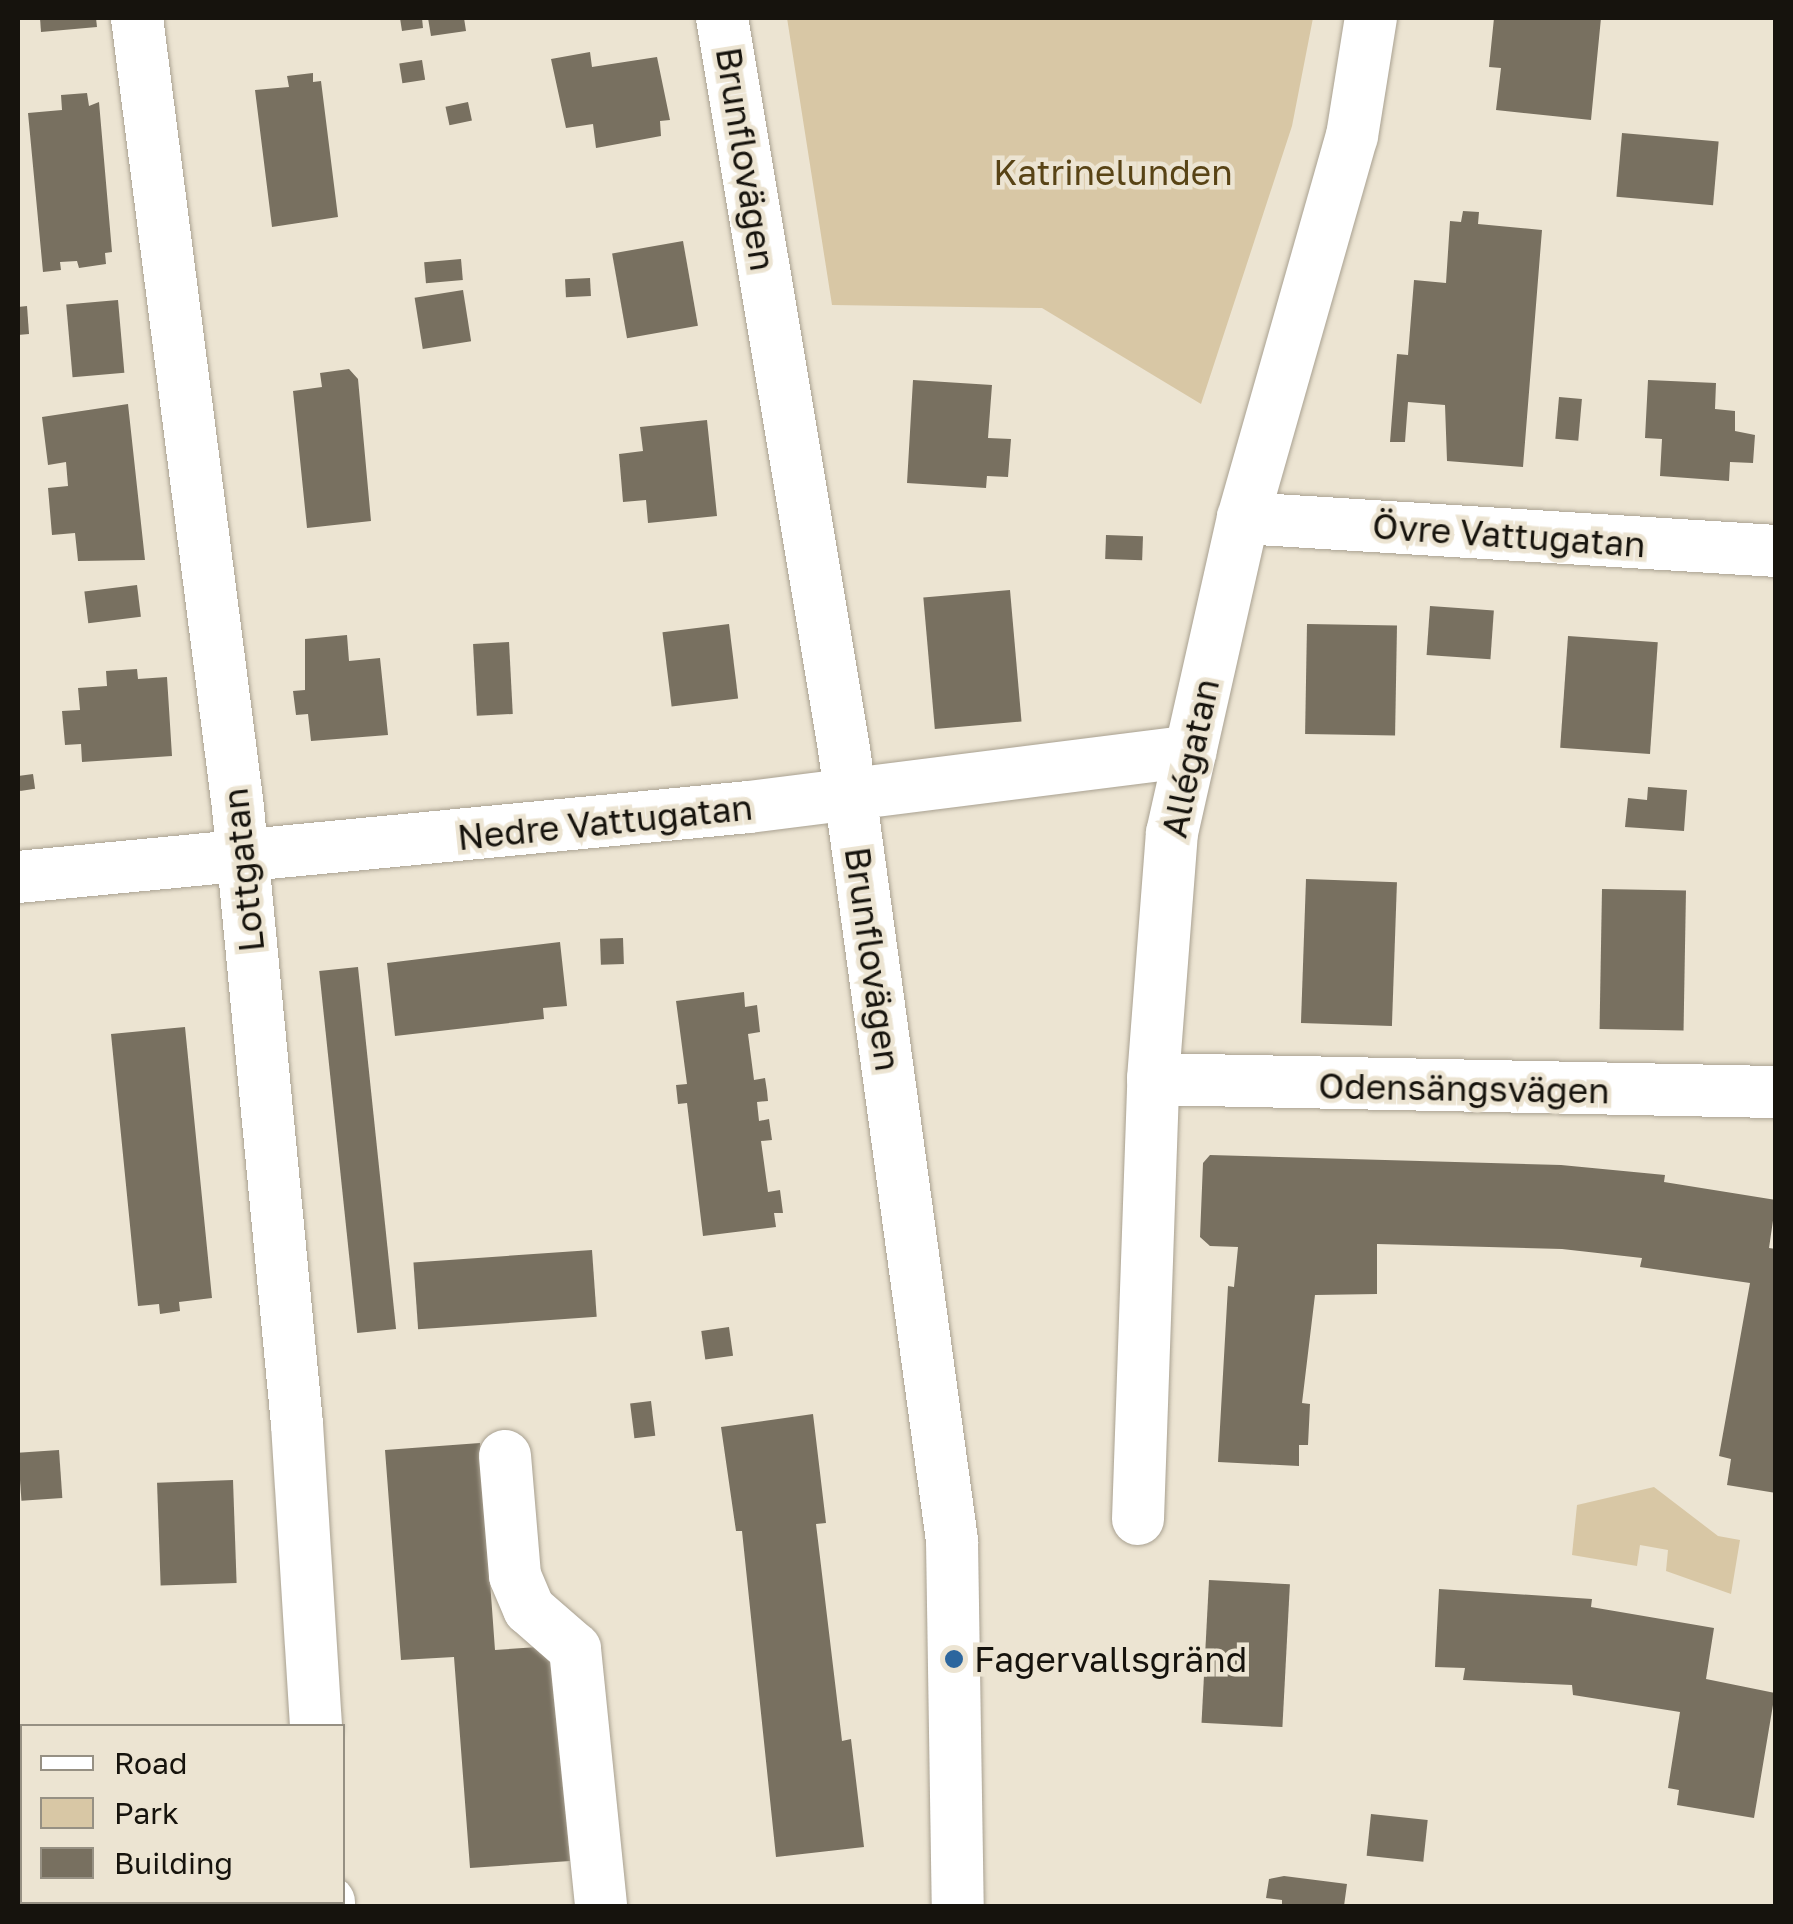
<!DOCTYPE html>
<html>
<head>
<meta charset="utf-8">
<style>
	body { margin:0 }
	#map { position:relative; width:1793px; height:1924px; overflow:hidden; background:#ece4d2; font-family:"Golos Text",sans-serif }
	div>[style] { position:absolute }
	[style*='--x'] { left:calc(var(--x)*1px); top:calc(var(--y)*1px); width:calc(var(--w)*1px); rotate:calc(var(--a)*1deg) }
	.green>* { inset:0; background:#d8c7a5 }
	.building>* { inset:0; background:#787060; transform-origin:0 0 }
	.roads { filter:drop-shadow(0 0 2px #a9a191) drop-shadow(0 0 2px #a9a191) }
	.minor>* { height:52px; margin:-26px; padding:0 26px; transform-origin:26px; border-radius:26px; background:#fff }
	.dots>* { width:28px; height:28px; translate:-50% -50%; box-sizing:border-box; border:5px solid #ece4d2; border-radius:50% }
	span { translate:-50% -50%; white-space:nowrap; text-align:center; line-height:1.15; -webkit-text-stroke:9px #ece4d2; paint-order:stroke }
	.street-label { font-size:35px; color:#16130d }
	.park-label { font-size:35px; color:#584315 }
	.poi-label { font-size:35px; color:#16130d }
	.left { translate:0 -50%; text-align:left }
	.frame { position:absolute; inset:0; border:20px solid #16130d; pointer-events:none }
	.legend { position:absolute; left:20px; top:1724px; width:325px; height:180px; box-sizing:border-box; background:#ece4d2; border:2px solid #969083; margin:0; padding:12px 18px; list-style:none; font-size:30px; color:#16130d }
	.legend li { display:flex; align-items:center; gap:20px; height:50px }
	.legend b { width:50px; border:2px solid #969083 }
</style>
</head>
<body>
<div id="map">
	<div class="green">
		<div style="clip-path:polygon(787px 18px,1313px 18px,1292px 126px,1201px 404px,1042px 308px,832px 305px)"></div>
		<div style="clip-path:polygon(1654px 1487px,1718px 1536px,1740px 1540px,1731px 1594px,1666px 1571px,1668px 1550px,1640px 1545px,1637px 1566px,1572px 1555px,1577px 1505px)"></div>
	</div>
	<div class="building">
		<div style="clip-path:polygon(40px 18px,96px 18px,97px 27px,41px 32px)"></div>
		<div style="clip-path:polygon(400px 18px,422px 18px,423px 28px,402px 31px)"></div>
		<div style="clip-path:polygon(428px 18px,464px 18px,466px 31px,431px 36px)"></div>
		<div style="clip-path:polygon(1494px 18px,1601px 18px,1591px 120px,1496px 110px,1501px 68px,1489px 67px)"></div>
		<div style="clip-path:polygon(590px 52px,592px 67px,657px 57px,670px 120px,660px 121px,661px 136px,596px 148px,593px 124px,566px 128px,551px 59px)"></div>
		<div style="left:422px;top:60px;width:20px;height:23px;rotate:81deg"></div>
		<div style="clip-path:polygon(313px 73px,313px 82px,321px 81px,338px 217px,272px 227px,255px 90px,289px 87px,287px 76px)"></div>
		<div style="clip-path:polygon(87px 93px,89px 106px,99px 102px,112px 252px,105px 253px,106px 264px,79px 268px,77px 261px,60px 262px,61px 270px,43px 272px,28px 113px,62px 110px,61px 95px)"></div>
		<div style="left:468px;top:102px;width:19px;height:23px;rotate:78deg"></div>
		<div style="left:1622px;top:133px;width:97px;height:64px;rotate:5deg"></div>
		<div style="clip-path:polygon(1463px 211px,1479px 212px,1478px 224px,1542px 230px,1523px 467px,1447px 461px,1445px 405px,1408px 402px,1405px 442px,1390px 442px,1397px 354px,1408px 355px,1414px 280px,1446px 283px,1450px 221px,1461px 222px)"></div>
		<div style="left:683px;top:241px;width:86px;height:72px;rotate:80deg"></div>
		<div style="left:461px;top:259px;width:21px;height:37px;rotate:85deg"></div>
		<div style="left:590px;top:278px;width:18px;height:25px;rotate:87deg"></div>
		<div style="left:463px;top:290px;width:52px;height:49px;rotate:81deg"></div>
		<div style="left:118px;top:300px;width:73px;height:52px;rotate:85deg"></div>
		<div style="clip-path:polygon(27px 306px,29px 334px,18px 335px,18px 307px)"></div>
		<div style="clip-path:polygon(349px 369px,358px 379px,371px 521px,307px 528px,293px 391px,322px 387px,320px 373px)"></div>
		<div style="clip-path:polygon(913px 380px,992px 385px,988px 438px,1011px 439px,1008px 477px,987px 476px,986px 488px,907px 483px)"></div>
		<div style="clip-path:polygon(1648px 380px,1716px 383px,1715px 409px,1735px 411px,1735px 431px,1755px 435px,1753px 463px,1730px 462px,1729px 481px,1660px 476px,1662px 439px,1645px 438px)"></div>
		<div style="left:1559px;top:397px;width:23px;height:42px;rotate:5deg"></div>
		<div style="clip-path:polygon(128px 404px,145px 560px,78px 561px,75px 533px,52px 535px,48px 488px,68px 486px,66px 462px,48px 465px,42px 417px)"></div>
		<div style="clip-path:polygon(707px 420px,717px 516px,648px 523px,646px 500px,623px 502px,619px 454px,643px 451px,640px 427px)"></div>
		<div style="left:1106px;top:535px;width:37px;height:24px;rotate:2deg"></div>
		<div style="left:137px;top:585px;width:32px;height:53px;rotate:83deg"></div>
		<div style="left:1010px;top:590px;width:132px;height:87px;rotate:85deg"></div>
		<div style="left:1430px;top:606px;width:64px;height:49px;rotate:4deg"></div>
		<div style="left:729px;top:624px;width:75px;height:67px;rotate:83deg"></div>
		<div style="left:1307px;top:624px;width:90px;height:110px;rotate:1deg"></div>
		<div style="clip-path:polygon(347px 635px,349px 661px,380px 658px,388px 735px,311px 741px,308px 714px,296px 715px,293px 691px,305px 690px,305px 639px)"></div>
		<div style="left:1568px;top:636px;width:90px;height:112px;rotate:4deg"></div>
		<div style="left:509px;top:642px;width:72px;height:36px;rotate:87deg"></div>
		<div style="clip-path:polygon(137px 669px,138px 679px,167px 677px,172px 756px,82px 762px,81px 744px,65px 745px,62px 711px,80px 710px,78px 688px,107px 686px,106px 671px)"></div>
		<div style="left:33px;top:774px;width:15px;height:15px;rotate:82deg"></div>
		<div style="clip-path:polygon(1648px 787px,1687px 790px,1684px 831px,1625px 827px,1628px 798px,1647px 800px)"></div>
		<div style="left:1306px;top:879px;width:91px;height:144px;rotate:2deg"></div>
		<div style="left:1602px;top:889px;width:84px;height:140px;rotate:1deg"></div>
		<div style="left:623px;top:938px;width:26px;height:23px;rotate:88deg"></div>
		<div style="clip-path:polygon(560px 942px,567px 1006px,543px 1008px,544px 1019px,395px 1036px,387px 963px)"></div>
		<div style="left:358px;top:967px;width:364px;height:39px;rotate:84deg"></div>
		<div style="clip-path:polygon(744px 992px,745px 1007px,757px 1005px,760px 1032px,748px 1034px,754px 1080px,765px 1078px,767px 1091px,768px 1101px,757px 1102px,759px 1121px,769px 1119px,772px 1140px,761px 1141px,768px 1192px,780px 1190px,783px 1213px,774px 1213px,776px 1227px,703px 1236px,687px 1103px,678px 1104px,676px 1085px,687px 1084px,676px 1001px)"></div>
		<div style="clip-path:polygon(185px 1027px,212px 1298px,179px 1302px,180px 1311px,160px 1314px,159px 1304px,138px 1306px,111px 1034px)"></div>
		<div style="clip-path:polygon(1210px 1155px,1561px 1165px,1665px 1175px,1664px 1182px,1776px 1200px,1769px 1248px,1776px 1249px,1776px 1493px,1727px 1485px,1731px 1459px,1719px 1456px,1750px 1283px,1640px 1267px,1642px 1258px,1562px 1249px,1377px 1244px,1377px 1294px,1315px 1295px,1302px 1403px,1310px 1404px,1308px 1445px,1299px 1445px,1299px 1466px,1218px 1462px,1228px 1286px,1234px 1287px,1238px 1247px,1210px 1246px,1200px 1237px,1203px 1163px)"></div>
		<div style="left:592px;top:1250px;width:67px;height:179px;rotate:86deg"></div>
		<div style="left:729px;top:1327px;width:29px;height:28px;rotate:82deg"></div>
		<div style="left:651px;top:1401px;width:35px;height:21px;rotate:83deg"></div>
		<div style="clip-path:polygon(813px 1414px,826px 1523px,816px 1524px,842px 1741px,851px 1739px,864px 1847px,776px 1857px,742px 1531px,736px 1531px,721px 1427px)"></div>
		<div style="clip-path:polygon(480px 1443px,495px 1650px,553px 1646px,570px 1861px,470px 1868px,454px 1657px,401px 1660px,385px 1450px)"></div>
		<div style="left:59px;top:1450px;width:48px;height:41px;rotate:86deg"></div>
		<div style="left:233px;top:1480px;width:103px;height:76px;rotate:88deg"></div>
		<div style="left:1209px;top:1580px;width:81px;height:143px;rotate:3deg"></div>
		<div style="clip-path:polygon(1439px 1589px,1592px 1599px,1591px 1607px,1714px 1628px,1706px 1679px,1775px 1693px,1754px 1818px,1677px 1805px,1679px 1790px,1668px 1788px,1680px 1712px,1573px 1695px,1572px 1685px,1463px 1680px,1465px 1668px,1435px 1667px)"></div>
		<div style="left:1371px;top:1814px;width:57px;height:42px;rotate:6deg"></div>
		<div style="clip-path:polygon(1284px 1876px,1347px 1884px,1344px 1906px,1282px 1906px,1282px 1900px,1266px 1898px,1269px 1879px)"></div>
	</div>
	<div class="roads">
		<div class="minor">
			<div style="--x:137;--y:18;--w:796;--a:82.71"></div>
			<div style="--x:238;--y:808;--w:619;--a:84.53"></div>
			<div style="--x:297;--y:1424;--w:303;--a:86.4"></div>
			<div style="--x:722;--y:18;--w:741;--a:80.52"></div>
			<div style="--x:844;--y:749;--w:799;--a:82.23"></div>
			<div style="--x:952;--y:1541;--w:365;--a:89.1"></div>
			<div style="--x:1243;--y:518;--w:534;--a:3.54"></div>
			<div style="--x:18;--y:877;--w:734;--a:-5.47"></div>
			<div style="--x:749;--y:807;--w:445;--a:-7.2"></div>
			<div style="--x:1153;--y:1079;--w:623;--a:1.2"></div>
			<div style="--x:505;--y:1456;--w:120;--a:85.2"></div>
			<div style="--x:515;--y:1576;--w:36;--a:67"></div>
			<div style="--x:529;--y:1609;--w:61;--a:41"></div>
			<div style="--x:575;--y:1649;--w:258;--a:84.2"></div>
			<div style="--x:1138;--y:1519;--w:440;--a:-88"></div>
			<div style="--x:1153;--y:1079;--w:247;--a:-85.6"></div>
			<div style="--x:1172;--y:833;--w:323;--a:-77.3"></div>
			<div style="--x:1243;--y:518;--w:397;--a:-74.1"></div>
			<div style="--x:1352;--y:136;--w:120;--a:-80.9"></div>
			<div style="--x:329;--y:1902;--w:4;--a:90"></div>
		</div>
	</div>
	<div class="dots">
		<div style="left:954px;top:1659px;background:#2c669e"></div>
	</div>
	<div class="street-label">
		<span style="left:746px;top:159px;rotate:81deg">Brunflovägen</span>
		<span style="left:1509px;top:535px;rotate:4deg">Övre Vattugatan</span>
		<span style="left:1190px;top:758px;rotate:-78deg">Allégatan</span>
		<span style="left:605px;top:822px;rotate:-6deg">Nedre Vattugatan</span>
		<span style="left:243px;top:870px;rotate:-96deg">Lottgatan</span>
		<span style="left:873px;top:959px;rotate:82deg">Brunflovägen</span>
		<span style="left:1464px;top:1088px;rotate:1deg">Odensängsvägen</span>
	</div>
	<div class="park-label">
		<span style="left:1113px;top:172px">Katrinelunden</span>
	</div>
	<div class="poi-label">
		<span class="left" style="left:974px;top:1659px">Fagervallsgränd</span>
	</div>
	<div class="frame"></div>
	<ul class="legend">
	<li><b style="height:12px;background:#fff"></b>Road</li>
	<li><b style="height:28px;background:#d8c7a5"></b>Park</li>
	<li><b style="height:28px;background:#787060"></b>Building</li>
	</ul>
</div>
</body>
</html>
